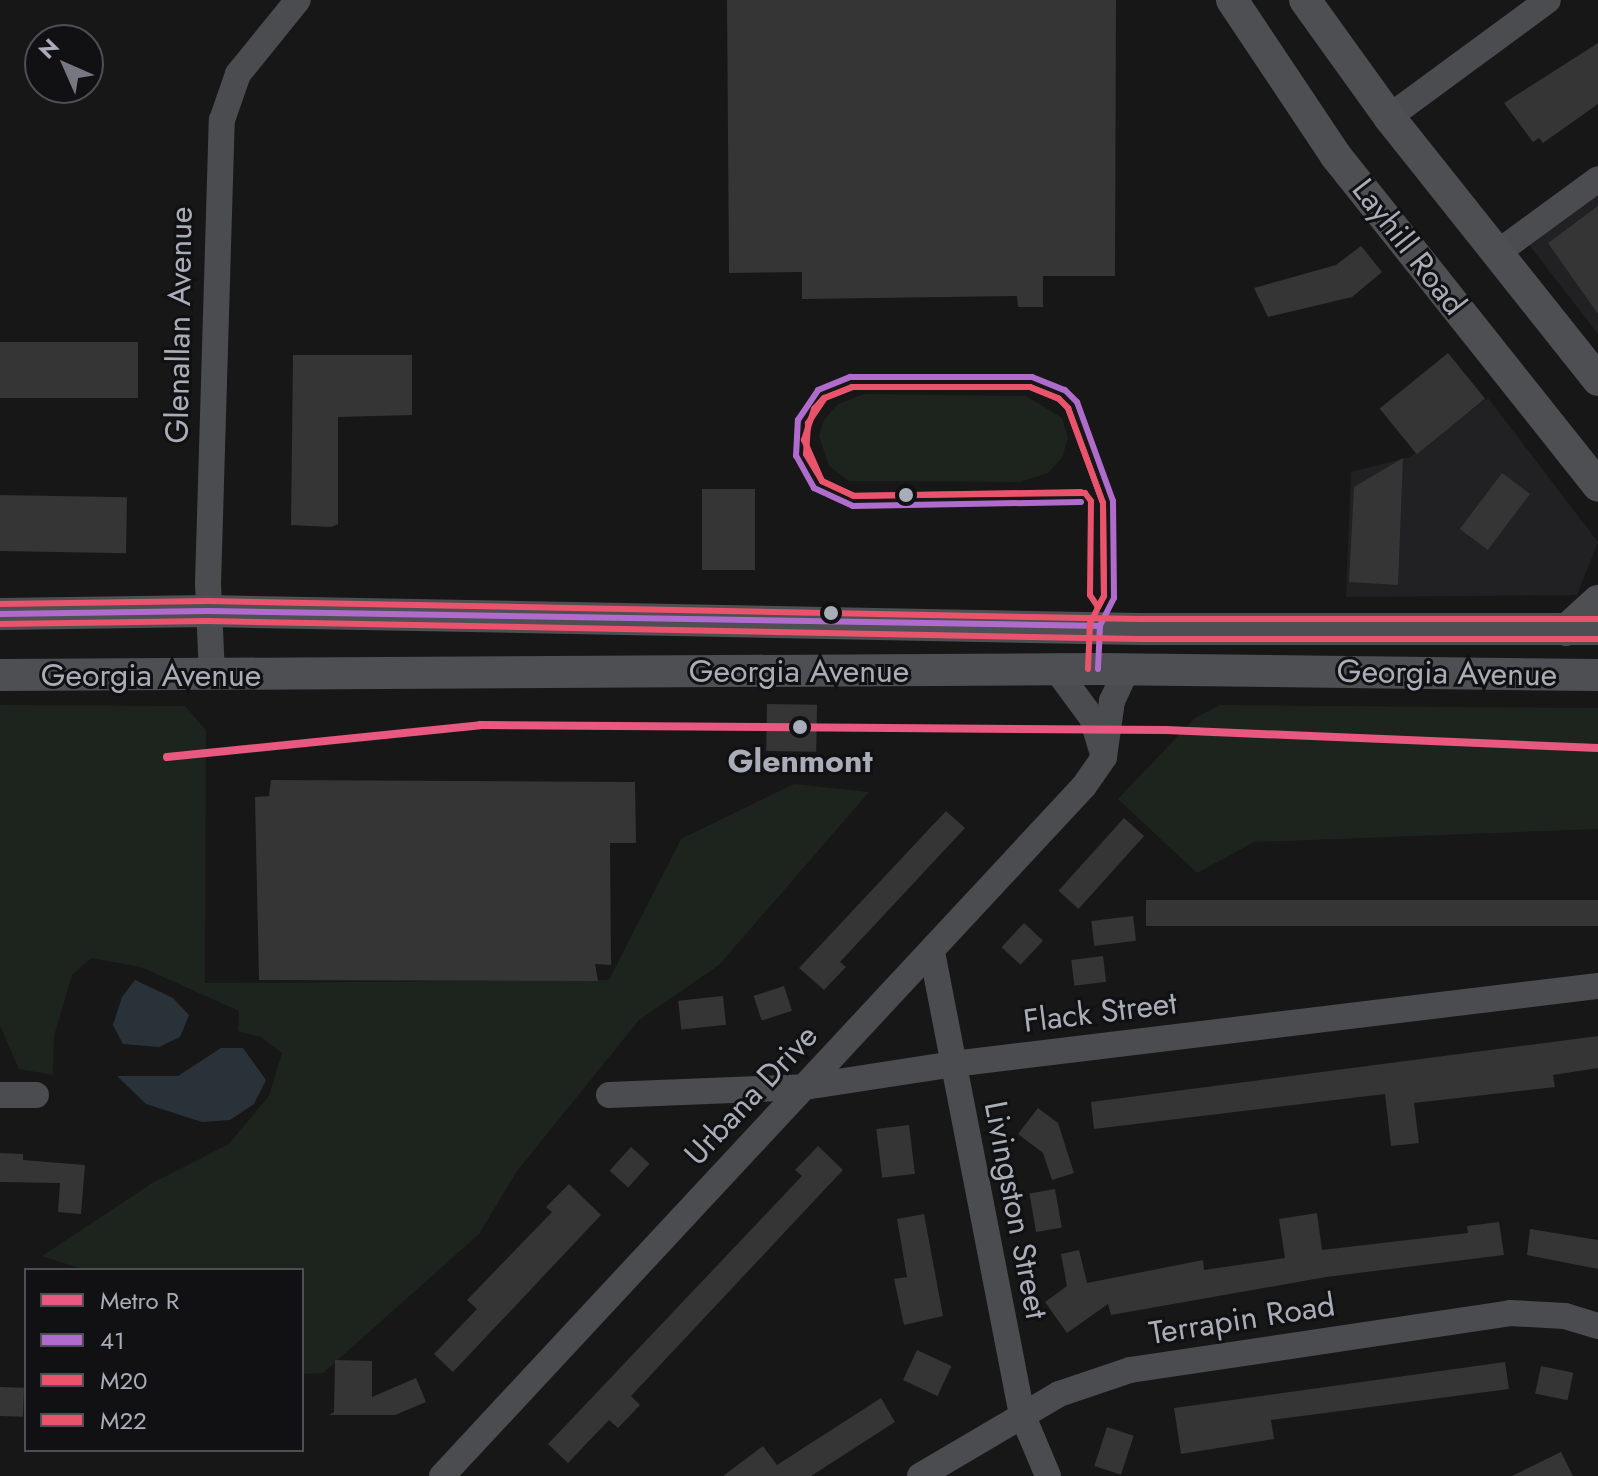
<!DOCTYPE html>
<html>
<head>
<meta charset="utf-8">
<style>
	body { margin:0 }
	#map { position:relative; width:1598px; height:1476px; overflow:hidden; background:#171717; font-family:Jost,sans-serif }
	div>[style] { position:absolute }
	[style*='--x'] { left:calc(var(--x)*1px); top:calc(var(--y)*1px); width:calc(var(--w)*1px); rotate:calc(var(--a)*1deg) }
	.built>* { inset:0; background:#212123 }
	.green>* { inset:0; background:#1d241e }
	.water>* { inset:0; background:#2a3239 }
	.building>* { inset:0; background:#353536; transform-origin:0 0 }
	.minor>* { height:26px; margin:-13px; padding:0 13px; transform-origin:13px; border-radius:13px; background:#4b4c50 }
	.major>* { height:32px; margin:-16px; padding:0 16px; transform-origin:16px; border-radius:16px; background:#4d4f52 }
	.bus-1>* { height:6px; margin:-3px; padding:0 3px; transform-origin:3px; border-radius:3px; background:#b06ccc }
	.bus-2>* { height:6px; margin:-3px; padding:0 3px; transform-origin:3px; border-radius:3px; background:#e9536b }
	.bus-3>* { height:6px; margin:-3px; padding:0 3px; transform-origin:3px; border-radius:3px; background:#e9536b }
	.metro-1>* { height:8px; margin:-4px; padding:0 4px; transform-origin:4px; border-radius:4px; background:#e95880 }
	.dots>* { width:22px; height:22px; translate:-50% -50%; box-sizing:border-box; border:4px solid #111113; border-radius:50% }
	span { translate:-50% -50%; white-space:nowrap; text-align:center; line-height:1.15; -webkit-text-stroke:6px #111113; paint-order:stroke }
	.street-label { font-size:32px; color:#a8adb8 }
	.stop-label { font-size:32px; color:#a8adb8; font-weight:700 }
	.legend { position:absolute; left:24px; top:1268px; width:280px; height:184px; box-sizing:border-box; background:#111113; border:2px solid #4d4f55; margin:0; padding:10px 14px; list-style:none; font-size:24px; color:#a8adb8 }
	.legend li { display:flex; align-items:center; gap:16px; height:40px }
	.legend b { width:40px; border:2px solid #4d4f55 }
	.north { position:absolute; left:24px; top:24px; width:80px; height:80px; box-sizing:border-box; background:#111113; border:2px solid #4d4f55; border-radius:50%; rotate:315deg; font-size:22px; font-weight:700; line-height:32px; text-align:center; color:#a8adb8 }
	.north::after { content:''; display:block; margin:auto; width:28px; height:36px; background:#757880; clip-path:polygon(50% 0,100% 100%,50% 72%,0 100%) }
</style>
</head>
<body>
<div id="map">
	<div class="built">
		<div style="clip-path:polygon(1598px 190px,1598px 334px,1527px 242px)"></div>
		<div style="clip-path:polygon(1488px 398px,1598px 542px,1577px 595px,1346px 597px,1351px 472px,1410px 457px)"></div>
	</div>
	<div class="green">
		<div style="clip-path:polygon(864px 394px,1026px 396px,1062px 418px,1068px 438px,1062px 458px,1048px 473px,1020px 482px,849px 481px,829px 466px,819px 436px,824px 420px,838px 404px)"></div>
		<div style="clip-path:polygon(0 705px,185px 706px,206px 730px,205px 983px,609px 980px,681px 839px,794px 784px,869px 792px,719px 965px,639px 1020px,517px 1171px,479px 1234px,323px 1373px,302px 1374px,302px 1270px,85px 1270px,42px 1256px,154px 1182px,229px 1144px,269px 1096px,282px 1053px,261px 1037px,238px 1031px,239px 1011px,141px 967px,91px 958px,72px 975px,54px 1036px,53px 1075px,19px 1069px,0 1026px)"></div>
		<div style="clip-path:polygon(1220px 705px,1598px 708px,1598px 829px,1254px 842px,1197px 873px,1118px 799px,1195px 718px)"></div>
	</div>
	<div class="water">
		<div style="clip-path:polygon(135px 980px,173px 998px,189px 1015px,180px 1037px,159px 1047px,123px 1044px,113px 1025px,122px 997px)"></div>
		<div style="clip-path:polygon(221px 1048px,243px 1048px,266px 1080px,254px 1104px,230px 1120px,202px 1122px,146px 1104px,117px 1076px,178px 1076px)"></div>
	</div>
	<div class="building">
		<div style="clip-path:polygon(727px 0,1116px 0,1115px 276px,1043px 276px,1043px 307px,1018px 307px,1017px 296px,802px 299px,802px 272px,729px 273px)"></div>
		<div style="clip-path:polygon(1598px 43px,1598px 104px,1543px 143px,1539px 138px,1533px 142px,1504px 103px)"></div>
		<div style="clip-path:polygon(1598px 206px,1598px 314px,1548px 243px)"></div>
		<div style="clip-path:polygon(1361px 246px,1382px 272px,1352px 297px,1268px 317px,1254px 288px,1336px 265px)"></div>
		<div style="left:0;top:342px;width:138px;height:56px"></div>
		<div style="left:1448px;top:353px;width:59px;height:88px;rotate:51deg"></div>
		<div style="clip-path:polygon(293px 355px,412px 355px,412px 415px,338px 417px,338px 524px,331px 527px,291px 525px)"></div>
		<div style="clip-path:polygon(1403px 458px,1398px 585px,1349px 582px,1354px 487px)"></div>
		<div style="left:1502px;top:473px;width:35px;height:70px;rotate:37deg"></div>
		<div style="left:755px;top:489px;width:81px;height:53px;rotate:90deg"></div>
		<div style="left:0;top:495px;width:127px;height:56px;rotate:1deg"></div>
		<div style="left:767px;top:704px;width:50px;height:47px;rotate:1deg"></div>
		<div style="clip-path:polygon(271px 780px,635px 782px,636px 843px,610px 843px,611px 965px,595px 964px,598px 981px,259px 980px,255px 797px,269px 796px)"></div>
		<div style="clip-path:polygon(946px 811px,965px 828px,840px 962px,846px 967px,824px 990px,799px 968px)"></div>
		<div style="left:1124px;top:818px;width:27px;height:98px;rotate:42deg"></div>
		<div style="left:1598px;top:900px;width:26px;height:452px;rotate:90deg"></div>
		<div style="left:1133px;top:916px;width:25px;height:42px;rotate:83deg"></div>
		<div style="left:1024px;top:923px;width:26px;height:33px;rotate:43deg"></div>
		<div style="left:1103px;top:956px;width:26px;height:32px;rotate:83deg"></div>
		<div style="left:784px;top:986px;width:26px;height:32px;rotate:72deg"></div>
		<div style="left:723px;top:996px;width:29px;height:45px;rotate:84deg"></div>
		<div style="clip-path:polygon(1598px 1036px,1598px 1068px,1553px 1075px,1555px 1087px,1414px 1103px,1419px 1143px,1391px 1146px,1385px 1094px,1094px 1129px,1091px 1102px)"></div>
		<div style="clip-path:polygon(1038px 1108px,1058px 1123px,1074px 1173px,1052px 1180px,1043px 1153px,1018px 1134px)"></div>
		<div style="left:909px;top:1125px;width:49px;height:33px;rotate:83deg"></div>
		<div style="clip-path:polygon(818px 1146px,843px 1170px,631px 1396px,640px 1405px,618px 1428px,609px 1420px,568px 1463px,548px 1444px,802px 1176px,795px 1170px)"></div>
		<div style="left:631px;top:1147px;width:25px;height:32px;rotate:42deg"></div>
		<div style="clip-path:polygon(0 1153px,23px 1154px,23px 1160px,85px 1165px,81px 1214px,58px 1212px,60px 1183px,0 1182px)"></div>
		<div style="clip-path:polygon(569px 1184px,601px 1215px,453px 1372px,434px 1354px,477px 1309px,467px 1300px,552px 1212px,546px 1207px)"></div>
		<div style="left:1055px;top:1189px;width:39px;height:26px;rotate:80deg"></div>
		<div style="clip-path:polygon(1317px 1213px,1322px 1250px,1468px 1233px,1467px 1226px,1499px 1222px,1504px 1255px,1326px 1277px,1111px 1315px,1108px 1304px,1067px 1333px,1045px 1302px,1067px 1286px,1061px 1254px,1079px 1250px,1087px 1283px,1203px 1260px,1204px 1270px,1285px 1258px,1279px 1219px)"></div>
		<div style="clip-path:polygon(924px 1214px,943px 1316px,904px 1325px,894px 1279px,907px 1277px,897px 1219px)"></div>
		<div style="clip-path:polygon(1530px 1229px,1598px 1240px,1598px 1269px,1527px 1255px)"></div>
		<div style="left:917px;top:1350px;width:38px;height:33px;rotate:25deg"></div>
		<div style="clip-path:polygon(335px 1360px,372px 1361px,372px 1397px,416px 1378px,426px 1402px,395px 1415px,329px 1415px,334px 1412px)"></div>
		<div style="clip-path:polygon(1505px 1362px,1509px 1389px,1271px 1420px,1274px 1439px,1181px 1454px,1174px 1408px)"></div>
		<div style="left:1541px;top:1366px;width:33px;height:28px;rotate:12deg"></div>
		<div style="left:0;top:1387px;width:24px;height:29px;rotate:2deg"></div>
		<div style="clip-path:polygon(881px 1398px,895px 1422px,811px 1476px,723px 1476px,763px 1446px,777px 1465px)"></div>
		<div style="left:1107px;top:1427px;width:28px;height:41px;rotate:18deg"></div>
		<div style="clip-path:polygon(1561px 1452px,1573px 1476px,1512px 1476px)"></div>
	</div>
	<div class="minor">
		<div style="--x:1389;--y:117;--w:197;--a:-36.3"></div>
		<div style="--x:1497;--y:253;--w:125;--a:-36.2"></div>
		<div style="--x:1056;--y:669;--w:61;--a:53.7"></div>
		<div style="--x:1092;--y:718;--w:34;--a:73"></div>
		<div style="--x:212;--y:675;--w:91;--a:-92.5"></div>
		<div style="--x:208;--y:584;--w:464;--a:-88.3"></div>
		<div style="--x:222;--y:120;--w:49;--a:-70.8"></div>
		<div style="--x:238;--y:74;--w:95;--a:-51"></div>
		<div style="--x:932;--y:952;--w:471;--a:79"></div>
		<div style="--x:1022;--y:1414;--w:67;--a:67.2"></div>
		<div style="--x:0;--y:1095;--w:36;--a:0"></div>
		<div style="--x:609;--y:1095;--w:196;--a:-2.3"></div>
		<div style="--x:805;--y:1087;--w:150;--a:-8.8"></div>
		<div style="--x:953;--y:1064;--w:650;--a:-6.9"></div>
		<div style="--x:442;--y:1476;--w:942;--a:-47.06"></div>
		<div style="--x:1084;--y:786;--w:35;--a:-55"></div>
		<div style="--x:1104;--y:757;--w:57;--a:-81.9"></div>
		<div style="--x:1112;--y:701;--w:35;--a:-65"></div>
		<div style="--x:920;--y:1476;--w:161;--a:-30.5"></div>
		<div style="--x:1059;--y:1394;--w:75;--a:-18.7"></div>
		<div style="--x:1130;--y:1370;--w:384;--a:-8.5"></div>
		<div style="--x:1510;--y:1313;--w:55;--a:3.1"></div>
		<div style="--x:1565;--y:1316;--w:34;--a:17"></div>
	</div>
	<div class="major">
		<div style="--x:1232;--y:0;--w:187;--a:56.3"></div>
		<div style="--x:1336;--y:156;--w:421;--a:51.5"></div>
		<div style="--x:1305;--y:0;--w:144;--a:54.3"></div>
		<div style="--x:1389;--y:117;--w:336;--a:51.5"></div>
		<div style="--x:0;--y:614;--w:208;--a:-0.8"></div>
		<div style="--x:208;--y:611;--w:933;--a:1.11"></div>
		<div style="--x:1141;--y:629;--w:457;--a:0"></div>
		<div style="--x:1566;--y:630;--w:43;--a:-42.2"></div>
		<div style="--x:0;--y:675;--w:1098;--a:-0.31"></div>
		<div style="--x:1098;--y:669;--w:500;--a:0.69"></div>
	</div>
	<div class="bus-1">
		<div style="--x:1081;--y:502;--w:228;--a:179"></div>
		<div style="--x:853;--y:506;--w:43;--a:-155.2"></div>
		<div style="--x:814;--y:488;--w:37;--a:-119"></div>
		<div style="--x:796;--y:456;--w:36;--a:-87"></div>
		<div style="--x:798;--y:420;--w:36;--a:-56"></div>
		<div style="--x:818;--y:390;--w:35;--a:-22"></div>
		<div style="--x:850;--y:377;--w:182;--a:0"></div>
		<div style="--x:1032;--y:377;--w:35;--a:22"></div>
		<div style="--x:1065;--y:390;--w:17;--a:45"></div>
		<div style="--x:1077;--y:402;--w:105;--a:70"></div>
		<div style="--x:1113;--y:501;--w:97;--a:89.4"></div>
		<div style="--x:1114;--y:598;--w:31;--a:117"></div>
		<div style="--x:1100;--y:626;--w:43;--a:92.7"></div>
		<div style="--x:0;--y:614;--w:208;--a:-0.8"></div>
		<div style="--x:208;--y:611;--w:892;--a:0.96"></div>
	</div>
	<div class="bus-2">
		<div style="--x:1081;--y:492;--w:227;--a:179"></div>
		<div style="--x:854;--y:496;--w:35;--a:-155"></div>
		<div style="--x:822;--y:481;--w:31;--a:-121"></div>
		<div style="--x:806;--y:454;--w:31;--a:-86"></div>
		<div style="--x:808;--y:423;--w:30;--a:-56"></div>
		<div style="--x:825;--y:398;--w:29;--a:-22"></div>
		<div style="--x:852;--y:387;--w:178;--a:0"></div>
		<div style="--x:1030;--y:387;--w:31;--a:22"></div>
		<div style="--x:1059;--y:399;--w:13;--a:45"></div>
		<div style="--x:1068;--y:408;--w:101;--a:69.8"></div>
		<div style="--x:1103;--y:503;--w:93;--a:89.4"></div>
		<div style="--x:1104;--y:596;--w:30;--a:117"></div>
		<div style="--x:1090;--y:623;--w:46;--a:92.5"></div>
		<div style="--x:0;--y:624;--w:208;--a:-0.8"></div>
		<div style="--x:208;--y:621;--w:933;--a:1.11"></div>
		<div style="--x:1141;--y:639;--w:457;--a:0"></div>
	</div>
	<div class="bus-3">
		<div style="--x:852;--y:387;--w:178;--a:0"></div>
		<div style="--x:1030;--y:387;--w:31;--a:22"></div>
		<div style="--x:1059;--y:399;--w:13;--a:45"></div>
		<div style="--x:1068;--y:408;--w:101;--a:69.8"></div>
		<div style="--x:1103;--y:503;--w:93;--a:89.4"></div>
		<div style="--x:1104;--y:596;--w:13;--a:119"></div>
		<div style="--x:1098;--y:607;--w:14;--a:-124"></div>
		<div style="--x:1090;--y:595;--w:94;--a:-89.4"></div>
		<div style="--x:1091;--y:501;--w:10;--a:-127"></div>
		<div style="--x:1085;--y:493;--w:231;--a:179.3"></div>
		<div style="--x:854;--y:496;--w:35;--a:-155"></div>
		<div style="--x:822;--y:481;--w:45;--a:-113.7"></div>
		<div style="--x:804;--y:440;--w:33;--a:-72"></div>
		<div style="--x:814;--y:409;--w:15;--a:-48"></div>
		<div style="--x:824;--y:398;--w:30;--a:-21"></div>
		<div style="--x:0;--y:604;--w:208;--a:-0.8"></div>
		<div style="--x:208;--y:601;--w:933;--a:1.11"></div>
		<div style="--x:1141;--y:619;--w:457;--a:0"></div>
	</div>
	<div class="metro-1">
		<div style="--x:167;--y:757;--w:315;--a:-5.8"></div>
		<div style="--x:480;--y:725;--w:686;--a:0.42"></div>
		<div style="--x:1166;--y:730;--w:432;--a:2.4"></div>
	</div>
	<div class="dots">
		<div style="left:906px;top:495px;background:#a8adb8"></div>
		<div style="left:831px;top:613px;background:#a8adb8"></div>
		<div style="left:800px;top:727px;background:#a8adb8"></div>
	</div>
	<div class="street-label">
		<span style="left:1409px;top:247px;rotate:52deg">Layhill Road</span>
		<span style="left:179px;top:325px;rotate:-89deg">Glenallan Avenue</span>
		<span style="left:799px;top:671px">Georgia Avenue</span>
		<span style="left:1447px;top:673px;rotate:1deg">Georgia Avenue</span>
		<span style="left:151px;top:675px">Georgia Avenue</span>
		<span style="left:1100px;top:1012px;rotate:-7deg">Flack Street</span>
		<span style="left:751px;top:1095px;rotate:-47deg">Urbana Drive</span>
		<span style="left:1016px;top:1210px;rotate:79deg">Livingston Street</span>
		<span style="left:1242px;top:1319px;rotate:-9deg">Terrapin Road</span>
	</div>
	<div class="stop-label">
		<span style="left:800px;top:761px">Glenmont</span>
	</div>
	<ul class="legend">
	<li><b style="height:10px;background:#e95880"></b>Metro R</li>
	<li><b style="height:10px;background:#b06ccc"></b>41</li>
	<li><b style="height:10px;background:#e9536b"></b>M20</li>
	<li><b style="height:10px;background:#e9536b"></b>M22</li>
	</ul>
	<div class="north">N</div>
</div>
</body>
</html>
